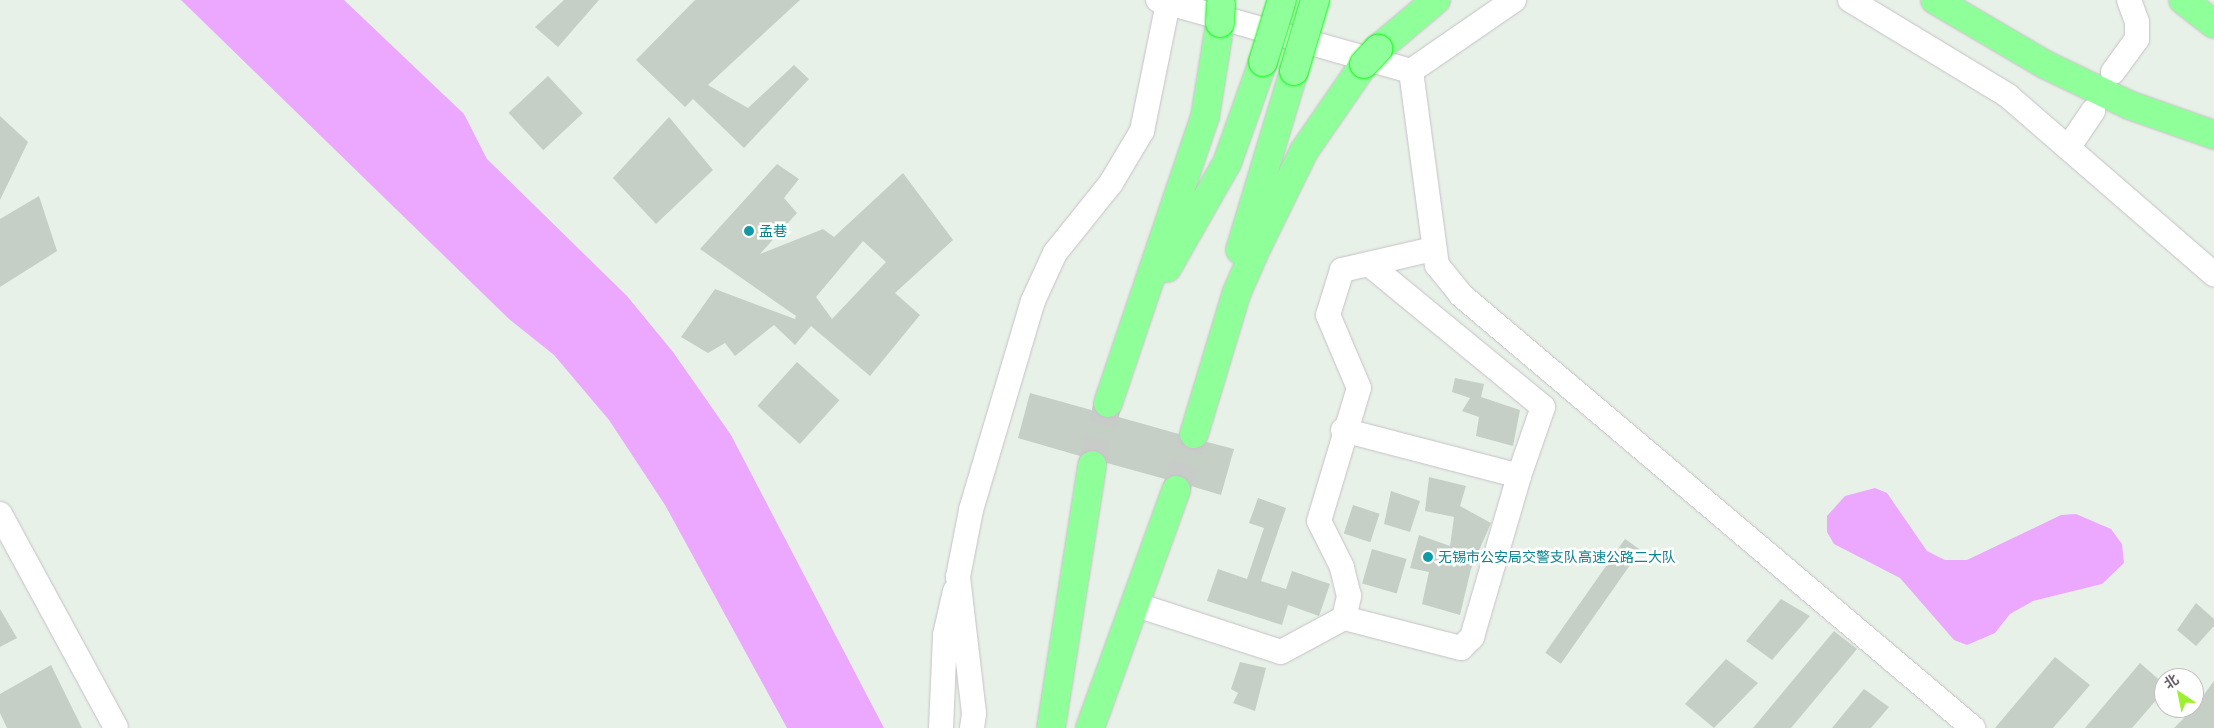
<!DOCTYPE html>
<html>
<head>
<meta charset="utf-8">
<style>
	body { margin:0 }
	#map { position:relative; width:2214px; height:728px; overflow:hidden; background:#e7f1e8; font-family:"DM Sans","Noto Sans SC",sans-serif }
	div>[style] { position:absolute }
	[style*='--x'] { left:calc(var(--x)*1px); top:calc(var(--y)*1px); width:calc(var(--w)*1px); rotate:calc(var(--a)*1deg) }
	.water>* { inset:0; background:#eca8ff }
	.building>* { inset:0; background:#c5cfc5; transform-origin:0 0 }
	.highway-tunnel>* { height:28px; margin-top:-14px; transform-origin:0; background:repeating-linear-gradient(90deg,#c7ccc8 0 28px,transparent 0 42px) }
	.roads { filter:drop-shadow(0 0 1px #c7c0c7) drop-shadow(0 0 1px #c7c0c7) }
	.minor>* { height:24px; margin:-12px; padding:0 12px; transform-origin:12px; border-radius:12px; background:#fff }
	.highway>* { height:28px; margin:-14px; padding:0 14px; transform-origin:14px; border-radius:14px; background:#8fff9a }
	.bridges { filter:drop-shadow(0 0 1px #00f708) drop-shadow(0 0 1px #00f708) }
	.highway-bridge>* { height:28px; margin:-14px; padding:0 14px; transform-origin:14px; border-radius:14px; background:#8fff9a }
	.dots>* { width:14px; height:14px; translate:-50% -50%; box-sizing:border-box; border:2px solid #fff; border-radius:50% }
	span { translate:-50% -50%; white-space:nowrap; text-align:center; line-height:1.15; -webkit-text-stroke:5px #fff; paint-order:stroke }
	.culture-label { font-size:14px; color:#0d838f }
	.left { translate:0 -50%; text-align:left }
	.north { position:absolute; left:2154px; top:668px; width:50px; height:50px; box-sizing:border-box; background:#fff; border:1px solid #c2bfc2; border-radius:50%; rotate:326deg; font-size:14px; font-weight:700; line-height:20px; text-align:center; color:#675e67 }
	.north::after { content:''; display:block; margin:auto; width:18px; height:22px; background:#9df12c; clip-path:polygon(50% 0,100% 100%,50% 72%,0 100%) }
</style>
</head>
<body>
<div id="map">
	<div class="water">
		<div style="clip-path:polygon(181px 0,344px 0,464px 114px,487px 159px,627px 296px,673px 352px,731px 435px,884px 728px,787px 728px,665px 505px,609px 420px,554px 355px,509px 319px)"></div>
		<div style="clip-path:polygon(1875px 488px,1887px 493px,1927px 551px,1945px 560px,1967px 560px,2061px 515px,2076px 514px,2111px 529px,2122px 544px,2124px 563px,2102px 584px,2033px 601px,2010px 614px,1995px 633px,1967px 645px,1954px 640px,1900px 578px,1834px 544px,1827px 532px,1827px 516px,1845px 496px)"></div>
	</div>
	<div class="building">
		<div style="clip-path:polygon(564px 0,599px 0,558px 47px,535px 27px)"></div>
		<div style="clip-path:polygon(695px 0,800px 0,708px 85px,748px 108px,794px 65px,809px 79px,744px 148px,693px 99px,685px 107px,636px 60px)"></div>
		<div style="left:548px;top:76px;width:51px;height:54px;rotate:47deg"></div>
		<div style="clip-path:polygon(0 116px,28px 142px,0 200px)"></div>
		<div style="clip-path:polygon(669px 117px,713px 170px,656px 224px,613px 178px)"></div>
		<div style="clip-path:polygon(evenodd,777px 164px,799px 179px,784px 198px,797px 213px,760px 254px,823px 229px,834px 237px,903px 173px,953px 240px,895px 293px,920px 315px,870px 376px,811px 326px,795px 345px,774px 325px,735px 356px,725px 343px,708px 353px,681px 337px,715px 289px,795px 319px,796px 316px,700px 249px,777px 164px,863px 241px,886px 262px,832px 319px,816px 297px,863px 241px)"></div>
		<div style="clip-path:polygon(39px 196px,57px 251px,0 287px,0 219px)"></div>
		<div style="left:797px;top:362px;width:57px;height:59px;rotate:42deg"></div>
		<div style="clip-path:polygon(1455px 378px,1484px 384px,1481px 397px,1520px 410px,1513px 446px,1476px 436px,1479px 417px,1462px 411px,1470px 398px,1452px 392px)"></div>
		<div style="clip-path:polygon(1030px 393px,1095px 411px,1103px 418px,1115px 416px,1179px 434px,1190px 449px,1207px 442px,1234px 449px,1221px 495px,1191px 486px,1181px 475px,1165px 479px,1107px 463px,1095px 450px,1080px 456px,1018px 438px)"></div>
		<div style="clip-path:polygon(1429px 477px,1466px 486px,1460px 506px,1491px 523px,1471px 569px,1460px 615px,1422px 604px,1429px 572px,1410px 568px,1419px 535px,1450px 546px,1454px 517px,1425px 511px)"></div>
		<div style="clip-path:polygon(1391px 491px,1420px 501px,1410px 532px,1384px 524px)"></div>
		<div style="clip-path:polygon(1258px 498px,1286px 508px,1261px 581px,1286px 589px,1292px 571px,1330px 584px,1319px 616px,1288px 605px,1282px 625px,1207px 601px,1218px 569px,1247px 579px,1264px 528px,1249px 523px)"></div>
		<div style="left:1353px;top:505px;width:28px;height:30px;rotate:18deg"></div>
		<div style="left:1625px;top:539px;width:19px;height:139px;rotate:35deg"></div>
		<div style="left:1372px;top:549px;width:36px;height:36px;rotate:16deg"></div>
		<div style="clip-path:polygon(1781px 599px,1810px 616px,1772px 660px,1746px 641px)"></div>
		<div style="clip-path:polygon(2196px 603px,2214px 619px,2214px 626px,2196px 646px,2177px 630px)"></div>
		<div style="clip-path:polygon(0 609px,17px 638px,0 647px)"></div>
		<div style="clip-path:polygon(1834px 631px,1857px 649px,1791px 728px,1753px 728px)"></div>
		<div style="clip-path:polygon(2055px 657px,2090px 685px,2053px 728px,1995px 728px)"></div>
		<div style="clip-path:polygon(1726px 659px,1758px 683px,1714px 728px,1685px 704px)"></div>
		<div style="clip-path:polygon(1240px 662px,1266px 668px,1255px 711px,1233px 703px,1238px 693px,1231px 689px)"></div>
		<div style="clip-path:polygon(2140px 663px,2164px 684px,2164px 691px,2132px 728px,2085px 728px)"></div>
		<div style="clip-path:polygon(51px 665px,82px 728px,7px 728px,0 713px,0 694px)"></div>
		<div style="clip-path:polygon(2214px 681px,2214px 728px,2174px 728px,2194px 708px)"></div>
		<div style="clip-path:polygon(1864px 689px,1889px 707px,1871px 728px,1832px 728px)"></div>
	</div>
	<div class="highway-tunnel">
		<div style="--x:1092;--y:465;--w:64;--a:-75.5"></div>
		<div style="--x:1176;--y:490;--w:59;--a:-72.2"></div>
	</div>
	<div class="roads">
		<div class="minor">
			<div style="--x:1158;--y:0;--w:263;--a:15.7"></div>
			<div style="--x:1514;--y:0;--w:125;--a:145.4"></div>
			<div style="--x:1411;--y:71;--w:196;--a:82.4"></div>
			<div style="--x:1437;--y:265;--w:38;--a:51"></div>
			<div style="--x:1461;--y:295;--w:671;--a:40.22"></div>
			<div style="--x:1850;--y:0;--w:184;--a:31.2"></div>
			<div style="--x:2007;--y:95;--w:274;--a:40.9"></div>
			<div style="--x:2113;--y:72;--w:41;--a:-54"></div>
			<div style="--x:2137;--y:39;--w:17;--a:-90"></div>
			<div style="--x:2137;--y:22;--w:23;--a:-110"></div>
			<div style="--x:2068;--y:148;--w:45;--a:-56"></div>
			<div style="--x:1343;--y:430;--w:182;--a:14.6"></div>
			<div style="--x:1519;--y:476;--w:73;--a:-70.8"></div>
			<div style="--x:1543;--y:407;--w:225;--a:-140.6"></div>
			<div style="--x:0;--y:514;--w:243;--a:61.5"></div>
			<div style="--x:1137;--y:605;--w:151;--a:18.1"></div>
			<div style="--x:1281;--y:652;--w:72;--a:-28.4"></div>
			<div style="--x:1344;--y:618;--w:121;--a:14.4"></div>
			<div style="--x:1461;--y:648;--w:16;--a:-45"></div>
			<div style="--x:1472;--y:637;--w:168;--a:-73.7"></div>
			<div style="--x:1344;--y:618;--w:23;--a:-77"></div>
			<div style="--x:1349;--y:596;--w:30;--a:-104"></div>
			<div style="--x:1342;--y:567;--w:51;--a:-116.6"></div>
			<div style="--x:1319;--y:521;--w:139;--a:-73.3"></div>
			<div style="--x:1359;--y:388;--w:79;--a:-113"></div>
			<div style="--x:1328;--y:315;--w:47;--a:-72.7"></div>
			<div style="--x:1342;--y:270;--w:93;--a:-13"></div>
			<div style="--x:941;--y:728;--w:93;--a:-87.5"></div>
			<div style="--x:945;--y:635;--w:45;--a:-77.2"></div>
			<div style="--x:972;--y:728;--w:15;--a:-82"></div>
			<div style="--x:974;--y:713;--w:137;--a:-96.7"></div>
			<div style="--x:958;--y:577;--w:68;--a:-79"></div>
			<div style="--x:971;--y:510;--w:218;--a:-73.5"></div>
			<div style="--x:1033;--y:301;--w:53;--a:-65.4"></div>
			<div style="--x:1055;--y:253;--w:90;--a:-51.3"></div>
			<div style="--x:1111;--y:183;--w:61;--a:-59.2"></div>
			<div style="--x:1142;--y:131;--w:131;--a:-78.5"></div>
		</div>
		<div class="highway">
			<div style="--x:1935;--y:0;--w:129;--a:30.4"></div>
			<div style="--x:2046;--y:65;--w:92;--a:25.7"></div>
			<div style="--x:2129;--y:105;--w:90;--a:19.4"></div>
			<div style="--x:2183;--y:0;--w:39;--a:38"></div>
			<div style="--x:1378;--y:49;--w:76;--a:-40.2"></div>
			<div style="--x:1240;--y:250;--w:187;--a:-73.2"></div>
			<div style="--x:1167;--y:268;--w:121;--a:-60.3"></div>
			<div style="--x:1227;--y:163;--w:107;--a:-70.4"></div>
			<div style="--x:1108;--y:403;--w:302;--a:-71.3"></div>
			<div style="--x:1205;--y:117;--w:95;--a:-80.9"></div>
			<div style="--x:1194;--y:434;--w:148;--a:-73.2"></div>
			<div style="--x:1237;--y:292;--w:45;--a:-66.3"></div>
			<div style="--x:1255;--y:251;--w:111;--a:-63.9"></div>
			<div style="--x:1304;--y:151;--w:106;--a:-55.4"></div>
			<div style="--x:1051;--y:728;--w:266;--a:-81.1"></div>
			<div style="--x:1090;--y:728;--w:253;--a:-70.1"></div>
		</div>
	</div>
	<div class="bridges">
		<div class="highway-bridge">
			<div style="--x:1220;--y:23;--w:19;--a:-87"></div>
			<div style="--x:1263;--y:62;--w:65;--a:-73"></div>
			<div style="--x:1364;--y:64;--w:21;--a:-47"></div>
			<div style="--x:1294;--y:71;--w:74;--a:-73.5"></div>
		</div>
	</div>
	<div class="dots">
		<div style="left:749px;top:231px;background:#0f9aa8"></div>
		<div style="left:1428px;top:557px;background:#0f9aa8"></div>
	</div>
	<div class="culture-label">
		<span class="left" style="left:759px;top:231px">孟巷</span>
		<span class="left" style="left:1438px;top:557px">无锡市公安局交警支队高速公路二大队</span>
	</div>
	<div class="north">北</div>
</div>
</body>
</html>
